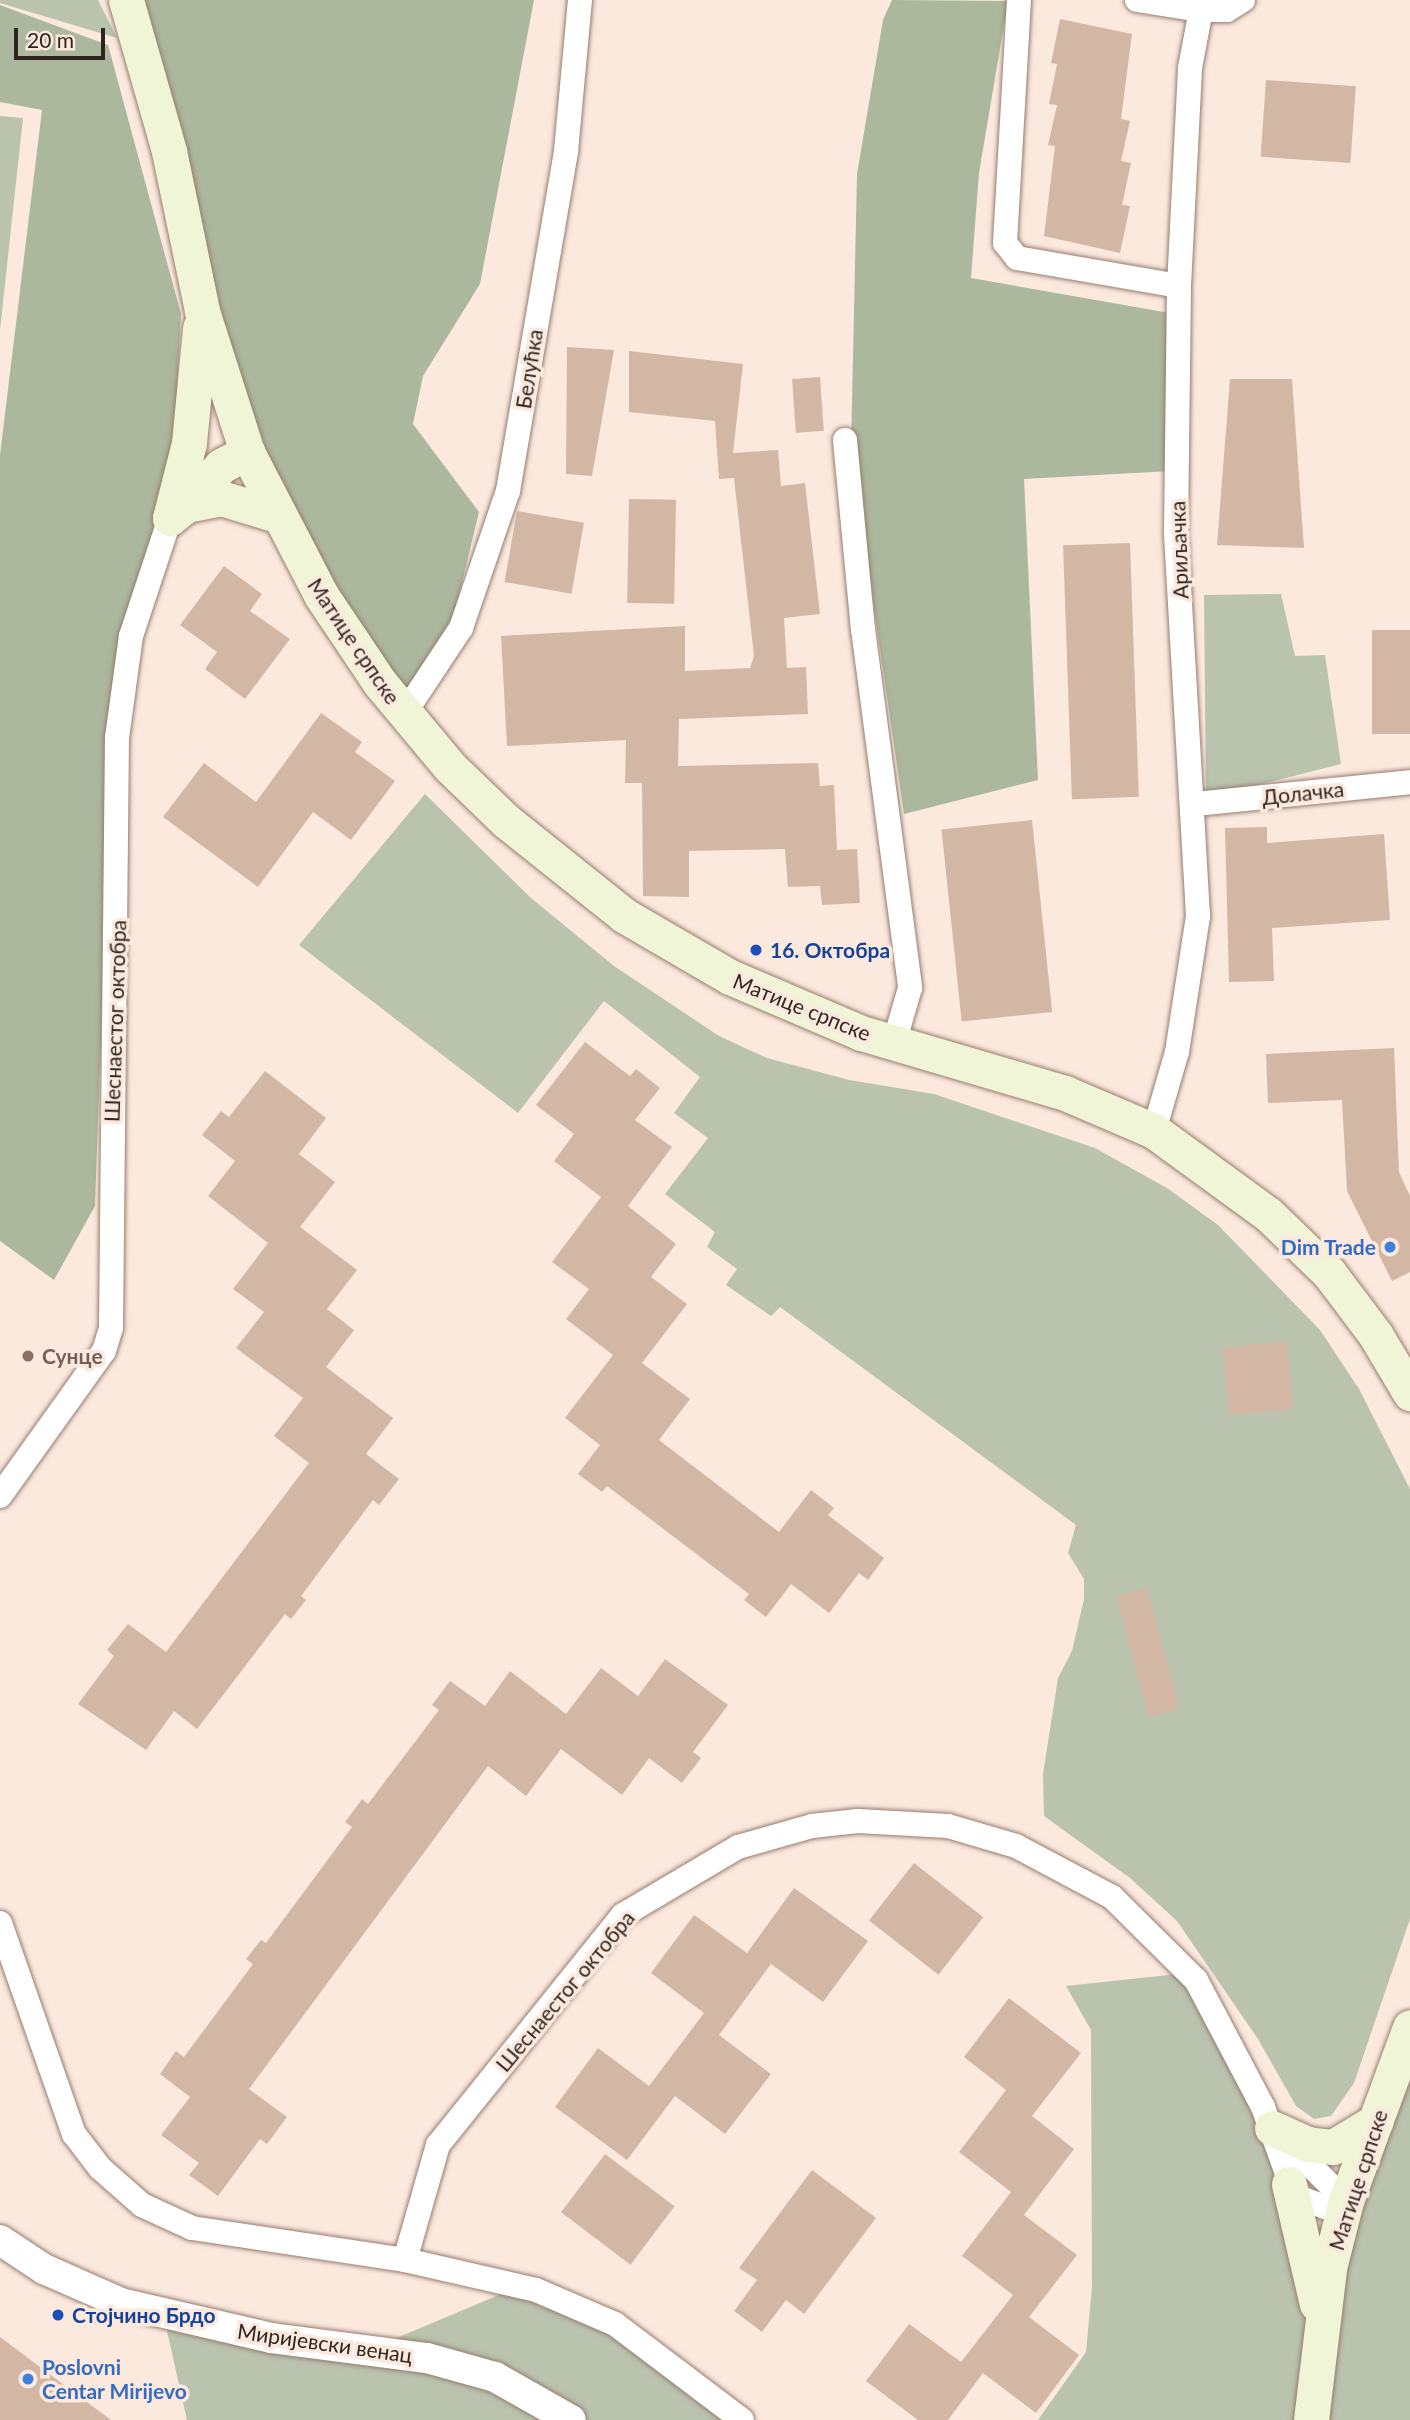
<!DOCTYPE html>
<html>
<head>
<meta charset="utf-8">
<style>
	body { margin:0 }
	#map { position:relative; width:1410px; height:2420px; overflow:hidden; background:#fbe9de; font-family:Lato,sans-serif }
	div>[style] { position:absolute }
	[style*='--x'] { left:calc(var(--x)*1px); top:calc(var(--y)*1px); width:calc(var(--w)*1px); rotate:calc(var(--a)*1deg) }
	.green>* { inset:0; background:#b9c3ae }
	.forest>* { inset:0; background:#abb89d }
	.building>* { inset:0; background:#d3b7a5; transform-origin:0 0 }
	.roads { filter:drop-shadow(0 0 2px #987d6d) drop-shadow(0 0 2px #987d6d) }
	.minor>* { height:24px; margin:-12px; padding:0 12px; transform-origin:12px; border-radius:12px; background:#fff }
	.tertiary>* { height:30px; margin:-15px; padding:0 15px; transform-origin:15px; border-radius:15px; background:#fff }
	.secondary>* { height:35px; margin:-17.5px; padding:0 17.5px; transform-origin:17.5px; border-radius:17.5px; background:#eff5d6 }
	.dots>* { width:19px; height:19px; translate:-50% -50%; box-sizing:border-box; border:4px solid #fbe9de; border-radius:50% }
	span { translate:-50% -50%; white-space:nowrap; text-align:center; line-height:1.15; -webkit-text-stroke:7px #fbe9de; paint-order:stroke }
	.street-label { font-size:21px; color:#30251e }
	.transit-label { font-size:21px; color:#164399; font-weight:700 }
	.left { translate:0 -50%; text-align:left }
	.shop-label { font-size:21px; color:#366cbe; font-weight:700 }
	.right { translate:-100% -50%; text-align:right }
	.education-label { font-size:21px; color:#785e54; font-weight:700 }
	.scale { position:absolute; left:14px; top:28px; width:91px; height:32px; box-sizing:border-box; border:4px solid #30251e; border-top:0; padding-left:9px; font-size:21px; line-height:24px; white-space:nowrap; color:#30251e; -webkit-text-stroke:5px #fbe9de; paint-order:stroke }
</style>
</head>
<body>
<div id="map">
	<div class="green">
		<div style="clip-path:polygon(0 0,98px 0,117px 38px,0 3px)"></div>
		<div style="clip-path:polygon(0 116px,23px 118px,0 330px)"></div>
		<div style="clip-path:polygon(1281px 594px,1295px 656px,1325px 655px,1341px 764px,1206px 798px,1204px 595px)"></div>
		<div style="clip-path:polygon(425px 794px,531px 898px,614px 966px,719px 1036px,767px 1058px,849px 1080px,934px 1094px,1095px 1148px,1167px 1188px,1218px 1225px,1320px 1330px,1359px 1389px,1410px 1489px,1410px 1919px,1354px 2083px,1331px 2116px,1314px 2119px,1296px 2106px,1258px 2039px,1177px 1921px,1130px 1878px,1044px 1816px,1043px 1774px,1058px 1678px,1072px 1651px,1084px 1599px,1084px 1579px,1068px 1553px,1076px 1525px,780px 1307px,771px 1316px,726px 1285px,737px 1269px,707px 1247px,715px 1232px,665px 1194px,708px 1138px,674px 1113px,700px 1077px,604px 1001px,518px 1113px,299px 945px)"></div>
		<div style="clip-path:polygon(1187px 1973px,1263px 2122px,1313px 2321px,1302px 2420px,1038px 2420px,1086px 2352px,1092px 2287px,1091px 2030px,1066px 1986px)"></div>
		<div style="clip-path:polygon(1410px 2057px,1410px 2420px,1320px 2420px,1338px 2274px)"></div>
		<div style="clip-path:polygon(527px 2283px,606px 2317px,742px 2420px,187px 2420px,162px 2309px,380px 2345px)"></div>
	</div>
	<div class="forest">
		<div style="clip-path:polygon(133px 0,534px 0,480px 284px,423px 376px,413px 424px,479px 512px,450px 632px,412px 707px,333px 589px,262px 441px,206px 286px)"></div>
		<div style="clip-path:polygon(892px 0,1008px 1px,979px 173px,971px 278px,1175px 314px,1171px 471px,1024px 479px,1038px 780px,904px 814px,851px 448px,857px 174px,883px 20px)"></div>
		<div style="clip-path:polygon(0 5px,108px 45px,181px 314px,170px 522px,145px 599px,104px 949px,95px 1206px,54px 1280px,0 1241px,0 455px,42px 110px,0 102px)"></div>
	</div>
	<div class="building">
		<div style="clip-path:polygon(1060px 19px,1132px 34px,1121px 119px,1130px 121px,1121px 161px,1131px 163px,1122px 205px,1130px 206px,1120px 253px,1044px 236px,1055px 146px,1048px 145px,1057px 105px,1049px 104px,1057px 64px,1051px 63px)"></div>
		<div style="left:1266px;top:80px;width:90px;height:77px;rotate:4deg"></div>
		<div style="clip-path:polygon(567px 347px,614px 350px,592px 476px,566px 474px)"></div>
		<div style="clip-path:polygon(629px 351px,743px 364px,733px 453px,778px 450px,781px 486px,805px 483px,820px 614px,784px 618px,787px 668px,806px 667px,808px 714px,679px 719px,678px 766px,818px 763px,820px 786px,834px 785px,837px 850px,857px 849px,860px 903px,822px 905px,820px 886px,788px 887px,785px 849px,689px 851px,689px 897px,643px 896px,642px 783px,625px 783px,626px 740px,507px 746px,501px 636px,685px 626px,685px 671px,750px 668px,754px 656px,734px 478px,719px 479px,715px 421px,629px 412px)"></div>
		<div style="left:820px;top:377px;width:54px;height:28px;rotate:86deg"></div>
		<div style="clip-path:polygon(1230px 379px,1292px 379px,1304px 548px,1217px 545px)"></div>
		<div style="left:629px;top:499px;width:47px;height:104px;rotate:1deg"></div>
		<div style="left:517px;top:511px;width:68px;height:72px;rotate:10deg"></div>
		<div style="left:1130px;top:543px;width:254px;height:67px;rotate:88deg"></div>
		<div style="clip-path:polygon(224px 566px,262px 594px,250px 611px,290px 639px,245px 699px,205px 669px,217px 652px,180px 625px)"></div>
		<div style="left:1410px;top:630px;width:104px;height:38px;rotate:90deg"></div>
		<div style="clip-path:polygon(321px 713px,362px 742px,355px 752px,395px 781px,351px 840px,313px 812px,258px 887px,163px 817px,204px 763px,256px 802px)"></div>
		<div style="left:1032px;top:820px;width:193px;height:91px;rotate:84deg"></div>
		<div style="clip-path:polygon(1267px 827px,1267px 843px,1384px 834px,1390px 920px,1272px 928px,1274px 981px,1229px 982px,1225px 828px)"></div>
		<div style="clip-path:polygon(585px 1042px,630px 1076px,636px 1069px,660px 1088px,635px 1120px,672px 1147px,628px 1206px,676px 1244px,651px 1277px,687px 1304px,642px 1363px,690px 1399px,659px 1440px,779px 1532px,811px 1490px,834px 1508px,828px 1515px,884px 1558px,868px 1580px,859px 1573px,829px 1613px,791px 1584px,766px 1617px,744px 1600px,749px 1594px,607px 1486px,602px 1492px,578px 1474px,600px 1445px,565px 1418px,613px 1355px,566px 1319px,589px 1289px,552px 1262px,601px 1197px,554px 1161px,574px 1134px,536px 1105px)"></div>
		<div style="clip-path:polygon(1394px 1048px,1399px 1172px,1410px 1196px,1410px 1272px,1392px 1281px,1347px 1191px,1342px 1100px,1268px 1103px,1266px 1054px)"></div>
		<div style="clip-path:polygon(265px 1071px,326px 1118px,299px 1154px,335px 1182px,300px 1227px,357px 1270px,327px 1309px,354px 1330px,326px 1367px,393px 1418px,366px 1454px,399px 1479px,379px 1505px,373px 1500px,301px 1596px,306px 1600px,291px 1619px,285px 1614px,197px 1729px,174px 1711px,146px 1750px,78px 1704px,114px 1656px,107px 1650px,128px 1624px,166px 1652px,309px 1463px,274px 1436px,303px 1398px,236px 1348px,264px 1312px,233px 1289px,268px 1243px,208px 1196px,235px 1161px,202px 1135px,221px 1111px,229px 1117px)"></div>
		<div style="left:1287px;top:1341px;width:68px;height:65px;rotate:84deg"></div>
		<div style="left:1147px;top:1588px;width:125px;height:32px;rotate:75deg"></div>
		<div style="clip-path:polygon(665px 1659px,728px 1705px,693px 1752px,701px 1758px,682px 1783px,649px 1758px,622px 1795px,561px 1749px,526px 1796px,488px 1766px,249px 2089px,287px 2117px,267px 2144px,260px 2139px,218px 2196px,189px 2175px,199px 2163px,161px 2135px,190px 2097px,160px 2074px,176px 2051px,184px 2057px,253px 1964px,246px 1959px,261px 1940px,266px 1943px,352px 1827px,345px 1822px,362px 1799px,368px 1804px,439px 1710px,432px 1705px,450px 1681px,485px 1706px,510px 1671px,566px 1714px,601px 1668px,638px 1696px)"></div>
		<div style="left:914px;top:1863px;width:88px;height:73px;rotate:38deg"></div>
		<div style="clip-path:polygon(794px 1888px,868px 1941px,823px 2002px,771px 1964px,719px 2035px,771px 2074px,725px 2134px,675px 2096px,627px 2160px,555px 2107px,598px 2048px,649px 2086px,704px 2013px,651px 1973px,694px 1915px,747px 1953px)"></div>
		<div style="clip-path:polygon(1009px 1998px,1081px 2053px,1032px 2116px,1074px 2149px,1024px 2215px,1077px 2255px,1029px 2317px,1079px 2355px,1036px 2413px,983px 2373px,948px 2420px,918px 2420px,866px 2381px,909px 2324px,961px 2362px,1013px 2295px,962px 2256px,1011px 2192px,959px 2152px,1006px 2090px,964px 2057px)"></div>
		<div style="left:605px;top:2154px;width:87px;height:73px;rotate:37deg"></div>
		<div style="clip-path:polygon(812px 2170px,876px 2218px,804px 2314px,786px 2300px,762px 2332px,734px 2311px,757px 2280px,739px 2268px)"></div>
		<div style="clip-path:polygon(0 2337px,111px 2420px,0 2420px)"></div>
	</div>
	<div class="roads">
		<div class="minor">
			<div style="--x:1019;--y:0;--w:243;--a:93.3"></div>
			<div style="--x:1005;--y:243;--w:19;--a:51"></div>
			<div style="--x:1017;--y:258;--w:164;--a:9.8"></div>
			<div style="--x:1137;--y:0;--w:65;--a:8.9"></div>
			<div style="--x:1201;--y:10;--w:26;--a:0"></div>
			<div style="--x:1227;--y:10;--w:19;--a:-32"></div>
			<div style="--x:845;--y:440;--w:190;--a:84.6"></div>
			<div style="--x:863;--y:629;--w:362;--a:82.5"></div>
			<div style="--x:910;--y:988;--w:57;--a:106.2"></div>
			<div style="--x:404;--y:714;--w:103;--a:-56.5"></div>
			<div style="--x:461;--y:628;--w:145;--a:-71.1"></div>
			<div style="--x:508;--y:491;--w:345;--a:-80.3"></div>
			<div style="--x:566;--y:151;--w:152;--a:-84.7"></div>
			<div style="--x:1195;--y:804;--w:216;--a:-5.8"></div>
			<div style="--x:1154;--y:1131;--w:82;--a:-73.8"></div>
			<div style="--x:1177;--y:1052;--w:138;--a:-81.2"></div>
			<div style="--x:1198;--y:916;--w:385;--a:-93.3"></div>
			<div style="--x:1176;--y:532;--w:246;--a:-89.3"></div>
			<div style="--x:1179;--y:286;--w:218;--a:-87.1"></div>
			<div style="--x:1190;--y:68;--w:59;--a:-79.3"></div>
			<div style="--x:0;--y:1496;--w:178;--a:-54.4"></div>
			<div style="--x:104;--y:1351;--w:24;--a:-73"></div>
			<div style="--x:111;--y:1328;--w:590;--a:-89.42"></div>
			<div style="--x:117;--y:738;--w:103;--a:-82.2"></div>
			<div style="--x:131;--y:636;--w:124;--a:-71.7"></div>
			<div style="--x:0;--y:1923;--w:224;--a:70.7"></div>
			<div style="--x:74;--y:2134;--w:43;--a:52.6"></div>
			<div style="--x:100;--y:2168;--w:56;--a:41.4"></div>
			<div style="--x:142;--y:2205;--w:55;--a:24.7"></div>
			<div style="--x:192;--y:2228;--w:215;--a:8.5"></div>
			<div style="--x:405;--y:2260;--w:134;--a:12.9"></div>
			<div style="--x:536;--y:2290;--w:86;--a:23.3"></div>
			<div style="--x:615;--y:2324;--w:159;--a:37.1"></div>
			<div style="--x:405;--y:2260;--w:120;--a:-74"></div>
			<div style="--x:438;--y:2145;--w:295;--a:-51.2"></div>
			<div style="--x:623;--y:1915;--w:134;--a:-30.6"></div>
			<div style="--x:738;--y:1847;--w:77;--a:-15.8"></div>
			<div style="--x:812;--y:1826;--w:46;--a:-6.2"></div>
			<div style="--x:858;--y:1821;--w:90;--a:3.2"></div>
			<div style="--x:948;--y:1826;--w:71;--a:16.4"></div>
			<div style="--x:1016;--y:1846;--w:109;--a:28"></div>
			<div style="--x:1112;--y:1897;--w:118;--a:44.7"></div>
			<div style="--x:1196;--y:1980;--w:144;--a:62.2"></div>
			<div style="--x:1263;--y:2107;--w:95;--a:70.2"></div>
			<div style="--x:1295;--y:2196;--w:32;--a:20"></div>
			<div style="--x:1325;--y:2207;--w:22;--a:-16"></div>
			<div style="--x:1346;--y:2201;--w:88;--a:-135"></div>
		</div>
		<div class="tertiary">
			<div style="--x:0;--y:2240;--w:53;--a:33.4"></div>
			<div style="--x:44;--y:2269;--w:84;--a:23.8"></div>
			<div style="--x:121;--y:2303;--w:155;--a:13.1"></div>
			<div style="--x:272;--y:2338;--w:156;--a:7.4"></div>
			<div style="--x:427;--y:2358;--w:71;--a:15.6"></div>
			<div style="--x:495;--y:2377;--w:87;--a:29.5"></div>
		</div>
		<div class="secondary">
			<div style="--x:126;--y:0;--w:157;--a:74.1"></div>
			<div style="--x:169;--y:151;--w:163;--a:78.3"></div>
			<div style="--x:202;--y:311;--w:148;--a:72.3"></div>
			<div style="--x:247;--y:452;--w:161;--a:62.6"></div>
			<div style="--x:321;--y:595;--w:106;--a:56.2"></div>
			<div style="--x:380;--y:683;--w:109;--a:50.2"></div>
			<div style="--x:450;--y:767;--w:78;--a:44"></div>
			<div style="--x:506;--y:821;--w:152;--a:38.6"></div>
			<div style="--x:625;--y:916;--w:121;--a:30.2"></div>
			<div style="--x:730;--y:977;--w:142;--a:23.1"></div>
			<div style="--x:861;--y:1033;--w:213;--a:16.4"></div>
			<div style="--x:1065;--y:1093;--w:97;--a:23.1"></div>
			<div style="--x:1154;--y:1131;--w:141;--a:36.1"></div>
			<div style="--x:1268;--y:1214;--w:85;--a:44"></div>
			<div style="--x:1329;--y:1273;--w:76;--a:53"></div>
			<div style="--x:1375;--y:1334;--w:69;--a:59.3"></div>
			<div style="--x:186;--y:505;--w:52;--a:-48.1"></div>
			<div style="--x:221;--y:466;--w:30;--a:-28"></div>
			<div style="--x:170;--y:518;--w:77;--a:-75.8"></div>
			<div style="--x:189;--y:443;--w:116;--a:-84.5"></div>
			<div style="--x:170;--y:518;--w:21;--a:-39"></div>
			<div style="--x:186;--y:505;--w:36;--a:-11"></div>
			<div style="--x:221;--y:498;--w:59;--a:16.9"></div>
			<div style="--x:1272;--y:2128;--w:39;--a:24"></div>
			<div style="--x:1308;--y:2144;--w:25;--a:7"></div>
			<div style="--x:1333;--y:2147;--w:50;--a:-31.2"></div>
			<div style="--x:1289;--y:2184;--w:123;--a:76.9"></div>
			<div style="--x:1311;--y:2420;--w:153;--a:-83.2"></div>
			<div style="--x:1329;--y:2268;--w:69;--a:-75.8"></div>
			<div style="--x:1346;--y:2201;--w:185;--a:-69.8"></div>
		</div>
	</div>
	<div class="dots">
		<div style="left:756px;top:950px;background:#1a4fb4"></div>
		<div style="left:1390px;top:1247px;background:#3f7fe0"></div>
		<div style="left:28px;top:1356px;background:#8d6e63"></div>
		<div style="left:58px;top:2315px;background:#1a4fb4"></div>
		<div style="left:28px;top:2379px;background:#3f7fe0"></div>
	</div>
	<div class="street-label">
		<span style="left:529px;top:369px;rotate:-81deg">Белућка</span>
		<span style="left:1179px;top:550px;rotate:-92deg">Ариљачка</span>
		<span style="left:354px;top:641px;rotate:56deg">Матице српске</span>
		<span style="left:1303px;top:793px;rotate:-6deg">Долачка</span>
		<span style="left:802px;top:1007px;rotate:22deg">Матице српске</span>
		<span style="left:115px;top:1021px;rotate:-88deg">Шеснаестог октобра</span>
		<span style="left:565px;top:1991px;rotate:-50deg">Шеснаестог октобра</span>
		<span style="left:1358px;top:2180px;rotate:-72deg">Матице српске</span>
		<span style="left:325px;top:2343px;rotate:8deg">Миријевски венац</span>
	</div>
	<div class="transit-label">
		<span class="left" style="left:770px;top:950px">16. Октобра</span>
		<span class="left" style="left:72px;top:2315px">Стојчино Брдо</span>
	</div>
	<div class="shop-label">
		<span class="right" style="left:1376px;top:1247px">Dim Trade</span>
		<span class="left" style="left:42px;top:2379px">Poslovni<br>Centar Mirijevo</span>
	</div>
	<div class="education-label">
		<span class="left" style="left:42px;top:1356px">Сунце</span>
	</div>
	<div class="scale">20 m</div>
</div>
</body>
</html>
